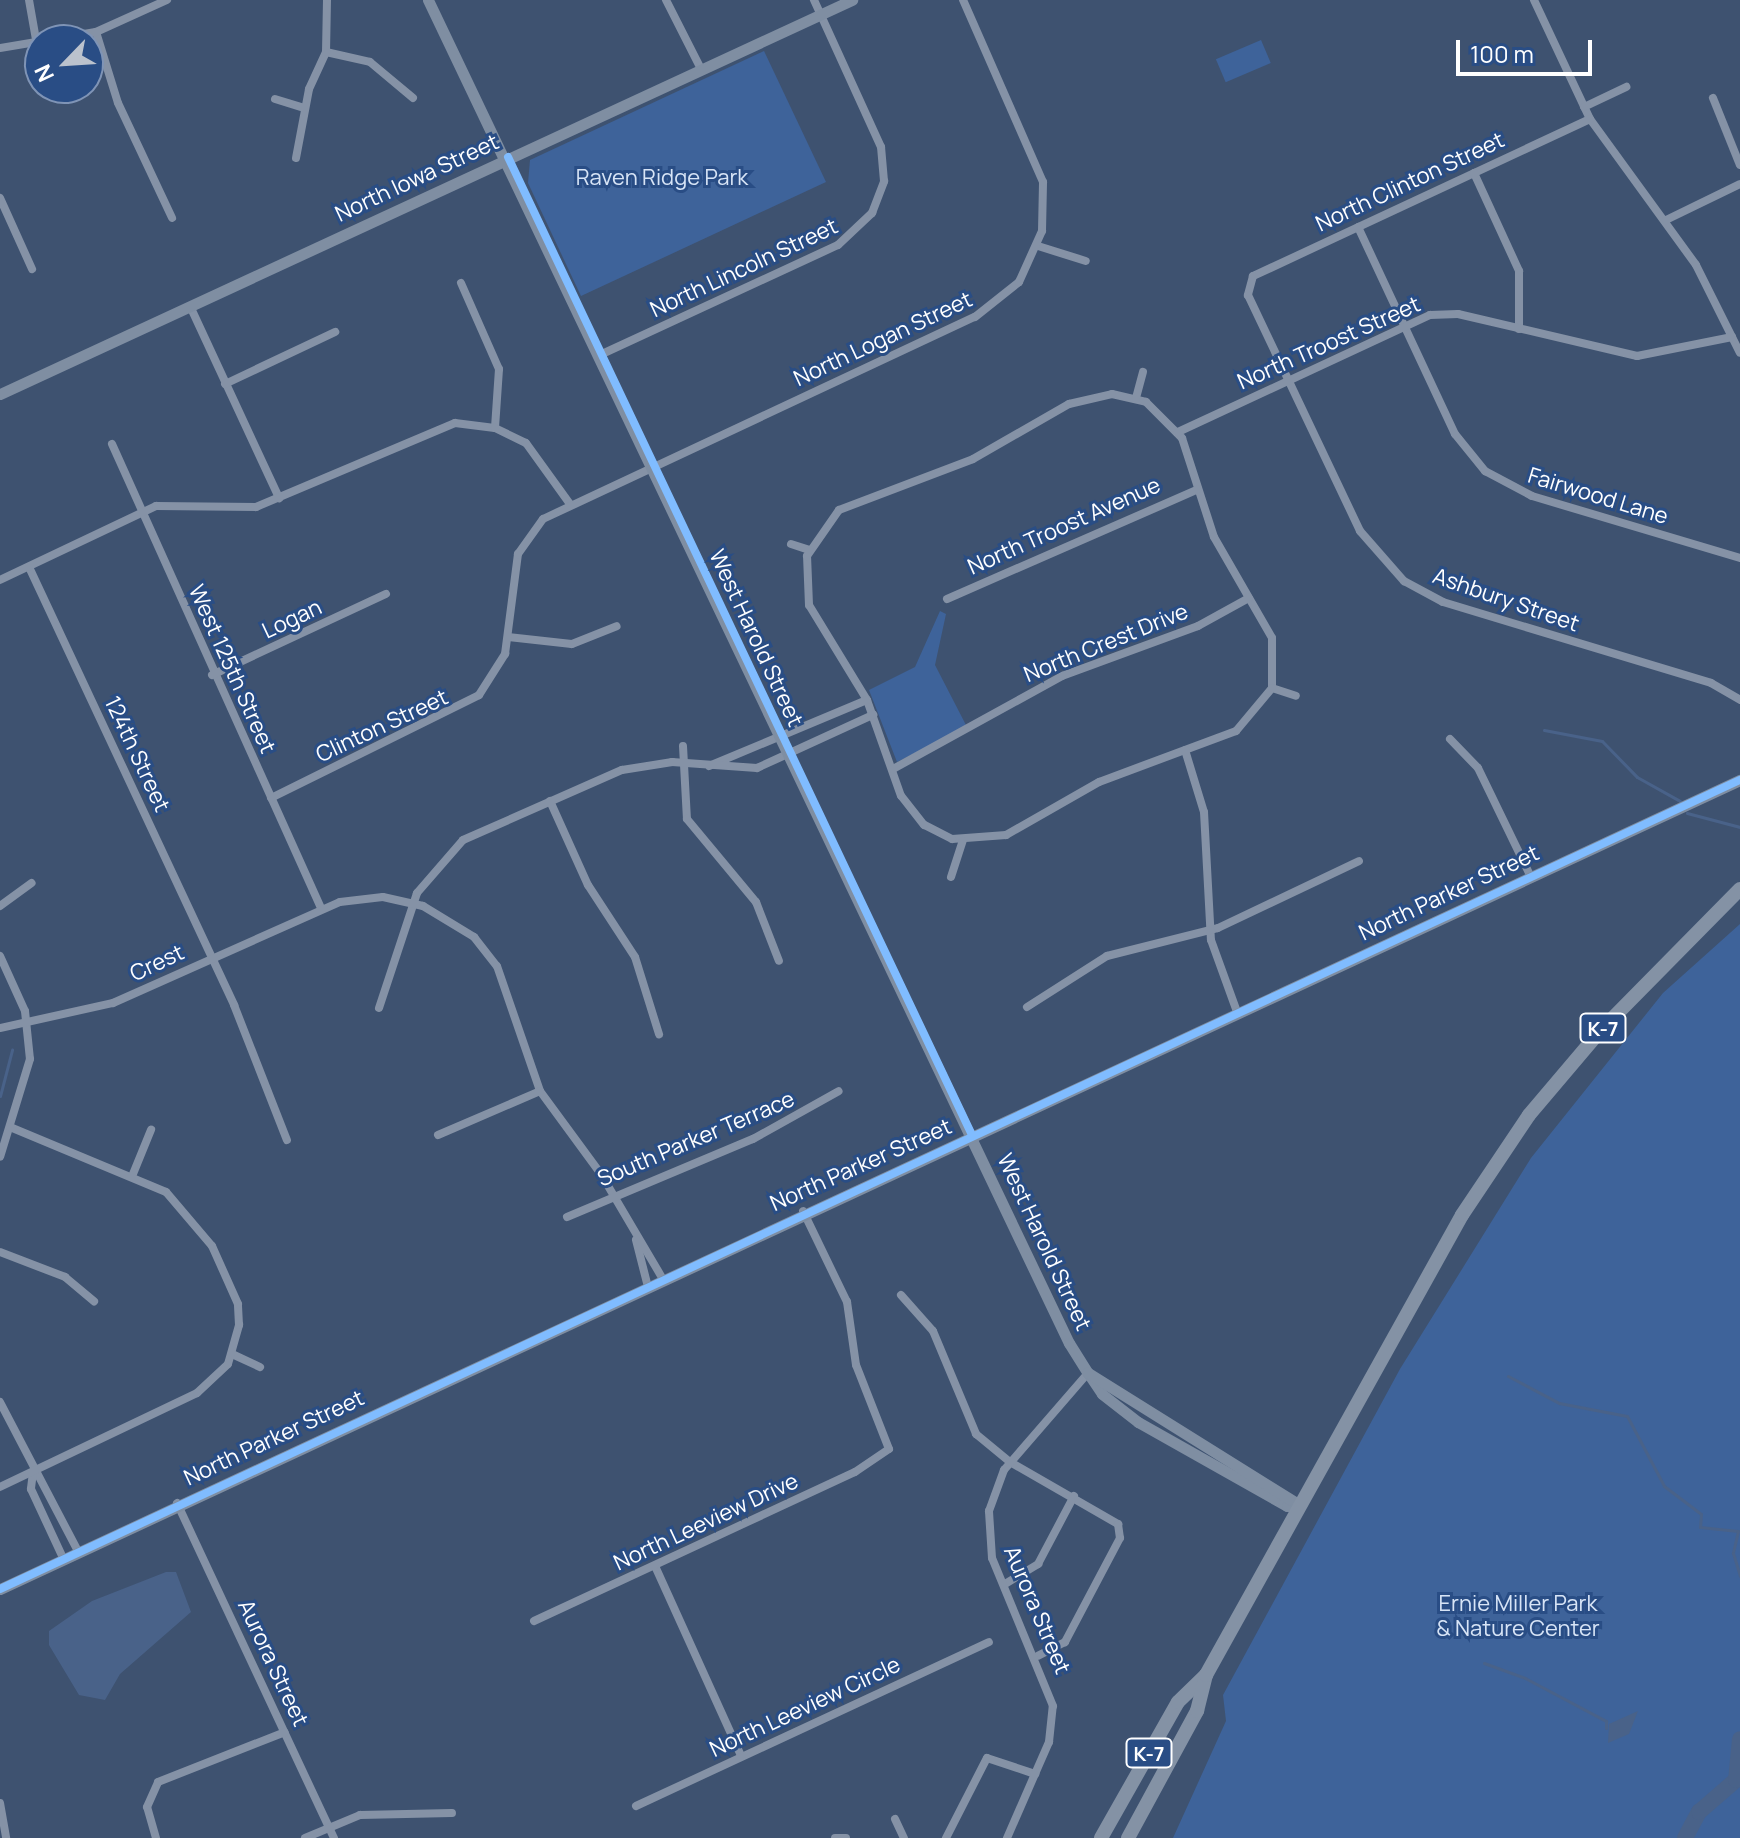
<!DOCTYPE html>
<html>
<head>
<meta charset="utf-8">
<style>
	body { margin:0 }
	#map { position:relative; width:1740px; height:1838px; overflow:hidden; background:#3e5270; font-family:Manrope,sans-serif }
	div>[style] { position:absolute }
	[style*='--x'] { left:calc(var(--x)*1px); top:calc(var(--y)*1px); width:calc(var(--w)*1px); rotate:calc(var(--a)*1deg) }
	.green>* { inset:0; background:#3e639a; transform-origin:0 0 }
	.water>* { inset:0; background:#496289 }
	.stream>* { height:3px; margin:-1.5px; padding:0 1.5px; transform-origin:1.5px; border-radius:1.5px; background:#496289 }
	.river>* { height:16px; margin:-8px; padding:0 8px; transform-origin:8px; border-radius:8px; background:#496289 }
	.street>* { height:8px; margin:-4px; padding:0 4px; transform-origin:4px; border-radius:4px; background:#8592a6 }
	.secondary>* { height:11px; margin:-5.5px; padding:0 5.5px; transform-origin:5.5px; border-radius:5.5px; background:#7f8ea2 }
	.highway>* { height:14px; margin:-7px; padding:0 7px; transform-origin:7px; border-radius:7px; background:#8492a5 }
	.cycleway>* { height:8px; margin:-4px; padding:0 4px; transform-origin:4px; border-radius:4px; background:#80bcff }
	span { translate:-50% -50%; white-space:nowrap; text-align:center; line-height:1.15; -webkit-text-stroke:6px #294d85; paint-order:stroke }
	.shield-label span { padding:2px 6px; background:#294d85; border:2px solid; border-radius:6px; -webkit-text-stroke-width:0 }
	.shield-label { font-size:20px; color:#fff; font-weight:700 }
	.street-label { font-size:22px; color:#fff }
	.park-label { font-size:22px; color:#d7e4f6 }
	.north { position:absolute; left:24px; top:24px; width:80px; height:80px; box-sizing:border-box; background:#294d85; border:2px solid #7f94b6; border-radius:50%; rotate:245deg; font-size:22px; font-weight:700; line-height:32px; text-align:center; color:#fff }
	.north::after { content:''; display:block; margin:auto; width:28px; height:36px; background:#bbc2cd; clip-path:polygon(50% 0,100% 100%,50% 72%,0 100%) }
	.scale { position:absolute; left:1456px; top:40px; width:136px; height:36px; box-sizing:border-box; border:4px solid #fff; border-top:0; padding-left:10px; font-size:24px; line-height:28px; white-space:nowrap; color:#fff; -webkit-text-stroke:6px #294d85; paint-order:stroke }
</style>
</head>
<body>
<div id="map">
	<div class="green">
		<div style="left:1261px;top:40px;width:25px;height:49px;rotate:67deg"></div>
		<div style="clip-path:polygon(764px 51px,826px 182px,581px 296px,528px 183px,530px 160px)"></div>
		<div style="clip-path:polygon(940px 611px,946px 614px,935px 665px,967px 727px,897px 762px,869px 690px,915px 667px)"></div>
		<div style="clip-path:polygon(1740px 924px,1740px 1838px,1173px 1838px,1226px 1721px,1223px 1695px,1400px 1369px,1531px 1158px,1663px 993px)"></div>
	</div>
	<div class="water">
		<div style="clip-path:polygon(166px 1572px,176px 1572px,191px 1612px,120px 1674px,105px 1700px,79px 1695px,49px 1645px,49px 1631px,92px 1601px)"></div>
		<div style="clip-path:polygon(1638px 1711px,1629px 1734px,1608px 1743px,1609px 1724px)"></div>
	</div>
	<div class="stream">
		<div style="--x:1544;--y:730;--w:59;--a:10.7"></div>
		<div style="--x:1602;--y:741;--w:50;--a:45.8"></div>
		<div style="--x:1637;--y:777;--w:49;--a:29.2"></div>
		<div style="--x:1687;--y:813;--w:55;--a:14.8"></div>
		<div style="--x:0;--y:1096;--w:48;--a:-75.4"></div>
		<div style="--x:1508;--y:1376;--w:58;--a:27.9"></div>
		<div style="--x:1559;--y:1403;--w:69;--a:10.8"></div>
		<div style="--x:1627;--y:1416;--w:79;--a:62.1"></div>
		<div style="--x:1664;--y:1486;--w:46;--a:37.1"></div>
		<div style="--x:1701;--y:1514;--w:13;--a:94"></div>
		<div style="--x:1700;--y:1527;--w:38;--a:6"></div>
		<div style="--x:1738;--y:1531;--w:23;--a:103"></div>
		<div style="--x:1733;--y:1553;--w:24;--a:73"></div>
		<div style="--x:1484;--y:1663;--w:44;--a:20.1"></div>
		<div style="--x:1525;--y:1678;--w:92;--a:28"></div>
		<div style="--x:1606;--y:1721;--w:7;--a:90"></div>
	</div>
	<div class="river">
		<div style="--x:1685;--y:1838;--w:30;--a:-62"></div>
		<div style="--x:1699;--y:1812;--w:49;--a:-40.9"></div>
		<div style="--x:1736;--y:1780;--w:41;--a:-84.4"></div>
	</div>
	<div class="street">
		<div style="--x:29;--y:0;--w:39;--a:80"></div>
		<div style="--x:666;--y:0;--w:77;--a:63.1"></div>
		<div style="--x:1534;--y:0;--w:132;--a:64.8"></div>
		<div style="--x:1590;--y:119;--w:180;--a:54"></div>
		<div style="--x:1696;--y:265;--w:98;--a:63.4"></div>
		<div style="--x:96;--y:32;--w:74;--a:72.8"></div>
		<div style="--x:118;--y:103;--w:127;--a:64.8"></div>
		<div style="--x:0;--y:48;--w:97;--a:-9.5"></div>
		<div style="--x:96;--y:32;--w:78;--a:-24.3"></div>
		<div style="--x:326;--y:52;--w:45;--a:12.8"></div>
		<div style="--x:370;--y:62;--w:56;--a:39.9"></div>
		<div style="--x:1713;--y:98;--w:72;--a:68.1"></div>
		<div style="--x:275;--y:99;--w:31;--a:17"></div>
		<div style="--x:1584;--y:107;--w:47;--a:-25.5"></div>
		<div style="--x:1590;--y:119;--w:372;--a:155"></div>
		<div style="--x:1253;--y:276;--w:20;--a:105"></div>
		<div style="--x:1248;--y:295;--w:261;--a:64.6"></div>
		<div style="--x:1360;--y:531;--w:67;--a:48.7"></div>
		<div style="--x:1404;--y:581;--w:44;--a:28.3"></div>
		<div style="--x:1443;--y:602;--w:280;--a:16.8"></div>
		<div style="--x:1711;--y:683;--w:34;--a:30"></div>
		<div style="--x:296;--y:158;--w:70;--a:-79.3"></div>
		<div style="--x:309;--y:89;--w:41;--a:-65.3"></div>
		<div style="--x:326;--y:52;--w:52;--a:-88.9"></div>
		<div style="--x:1474;--y:173;--w:108;--a:65.3"></div>
		<div style="--x:1519;--y:271;--w:58;--a:90"></div>
		<div style="--x:0;--y:198;--w:78;--a:65.7"></div>
		<div style="--x:1666;--y:220;--w:82;--a:-25.9"></div>
		<div style="--x:1358;--y:227;--w:229;--a:64.9"></div>
		<div style="--x:1455;--y:434;--w:48;--a:51"></div>
		<div style="--x:1485;--y:471;--w:53;--a:28"></div>
		<div style="--x:1532;--y:496;--w:217;--a:16.6"></div>
		<div style="--x:1038;--y:246;--w:50;--a:17.4"></div>
		<div style="--x:461;--y:283;--w:94;--a:66.2"></div>
		<div style="--x:499;--y:369;--w:59;--a:93.9"></div>
		<div style="--x:190;--y:306;--w:212;--a:65.1"></div>
		<div style="--x:602;--y:354;--w:260;--a:-24.8"></div>
		<div style="--x:838;--y:245;--w:47;--a:-43.3"></div>
		<div style="--x:872;--y:213;--w:34;--a:-69"></div>
		<div style="--x:884;--y:181;--w:34;--a:-95"></div>
		<div style="--x:881;--y:147;--w:162;--a:-114.5"></div>
		<div style="--x:225;--y:384;--w:122;--a:-25.3"></div>
		<div style="--x:1112;--y:394;--w:35;--a:13"></div>
		<div style="--x:1146;--y:402;--w:51;--a:45"></div>
		<div style="--x:1182;--y:438;--w:104;--a:72.1"></div>
		<div style="--x:1214;--y:537;--w:116;--a:60.1"></div>
		<div style="--x:1272;--y:638;--w:50;--a:90"></div>
		<div style="--x:1272;--y:688;--w:56;--a:129.9"></div>
		<div style="--x:1236;--y:731;--w:146;--a:159.6"></div>
		<div style="--x:1099;--y:782;--w:107;--a:150.3"></div>
		<div style="--x:1006;--y:835;--w:54;--a:175.8"></div>
		<div style="--x:952;--y:839;--w:31;--a:-153"></div>
		<div style="--x:924;--y:825;--w:37;--a:-128"></div>
		<div style="--x:901;--y:796;--w:102;--a:-109.5"></div>
		<div style="--x:867;--y:700;--w:111;--a:-121.4"></div>
		<div style="--x:809;--y:605;--w:49;--a:-92.3"></div>
		<div style="--x:807;--y:556;--w:56;--a:-55.2"></div>
		<div style="--x:839;--y:510;--w:143;--a:-20.8"></div>
		<div style="--x:973;--y:459;--w:111;--a:-29.8"></div>
		<div style="--x:1069;--y:404;--w:44;--a:-13.1"></div>
		<div style="--x:1136;--y:398;--w:27;--a:-75"></div>
		<div style="--x:1178;--y:432;--w:278;--a:-24.9"></div>
		<div style="--x:1430;--y:315;--w:28;--a:-2"></div>
		<div style="--x:1458;--y:314;--w:184;--a:13.2"></div>
		<div style="--x:1637;--y:356;--w:97;--a:-11.3"></div>
		<div style="--x:112;--y:444;--w:509;--a:65.75"></div>
		<div style="--x:791;--y:544;--w:19;--a:18"></div>
		<div style="--x:29;--y:567;--w:484;--a:64.9"></div>
		<div style="--x:234;--y:1005;--w:145;--a:68.6"></div>
		<div style="--x:0;--y:580;--w:173;--a:-25.4"></div>
		<div style="--x:156;--y:506;--w:100;--a:0.6"></div>
		<div style="--x:256;--y:507;--w:216;--a:-22.9"></div>
		<div style="--x:455;--y:423;--w:40;--a:7.1"></div>
		<div style="--x:495;--y:428;--w:34;--a:26"></div>
		<div style="--x:526;--y:443;--w:75;--a:54.2"></div>
		<div style="--x:947;--y:599;--w:273;--a:-23.6"></div>
		<div style="--x:508;--y:637;--w:64;--a:6.2"></div>
		<div style="--x:572;--y:644;--w:48;--a:-21.8"></div>
		<div style="--x:212;--y:675;--w:192;--a:-25"></div>
		<div style="--x:1272;--y:688;--w:25;--a:18"></div>
		<div style="--x:1450;--y:739;--w:40;--a:46"></div>
		<div style="--x:1478;--y:768;--w:119;--a:64.1"></div>
		<div style="--x:683;--y:746;--w:73;--a:86.9"></div>
		<div style="--x:687;--y:819;--w:108;--a:50.3"></div>
		<div style="--x:756;--y:902;--w:63;--a:68.7"></div>
		<div style="--x:1185;--y:750;--w:65;--a:73"></div>
		<div style="--x:1204;--y:812;--w:128;--a:86.9"></div>
		<div style="--x:1211;--y:940;--w:77;--a:70.1"></div>
		<div style="--x:709;--y:766;--w:171;--a:-22.7"></div>
		<div style="--x:893;--y:769;--w:193;--a:-28.8"></div>
		<div style="--x:1062;--y:676;--w:145;--a:-20.2"></div>
		<div style="--x:1198;--y:626;--w:58;--a:-28.8"></div>
		<div style="--x:271;--y:798;--w:232;--a:-26.3"></div>
		<div style="--x:479;--y:695;--w:49;--a:-57.6"></div>
		<div style="--x:505;--y:654;--w:101;--a:-82.6"></div>
		<div style="--x:518;--y:554;--w:43;--a:-54.5"></div>
		<div style="--x:543;--y:519;--w:477;--a:-25.1"></div>
		<div style="--x:975;--y:317;--w:56;--a:-38.5"></div>
		<div style="--x:1019;--y:282;--w:56;--a:-65.7"></div>
		<div style="--x:1042;--y:231;--w:49;--a:-88.8"></div>
		<div style="--x:1043;--y:182;--w:199;--a:-113.7"></div>
		<div style="--x:550;--y:801;--w:92;--a:65.7"></div>
		<div style="--x:588;--y:885;--w:86;--a:56.9"></div>
		<div style="--x:635;--y:957;--w:81;--a:72.7"></div>
		<div style="--x:951;--y:877;--w:38;--a:-72"></div>
		<div style="--x:0;--y:906;--w:39;--a:-36"></div>
		<div style="--x:0;--y:956;--w:60;--a:65.6"></div>
		<div style="--x:25;--y:1011;--w:48;--a:84.1"></div>
		<div style="--x:30;--y:1059;--w:102;--a:107"></div>
		<div style="--x:1027;--y:1007;--w:95;--a:-32.5"></div>
		<div style="--x:1107;--y:956;--w:114;--a:-14.2"></div>
		<div style="--x:1218;--y:928;--w:156;--a:-25.4"></div>
		<div style="--x:379;--y:1008;--w:121;--a:-71.7"></div>
		<div style="--x:417;--y:893;--w:70;--a:-49"></div>
		<div style="--x:463;--y:840;--w:174;--a:-23.8"></div>
		<div style="--x:622;--y:770;--w:51;--a:-9.1"></div>
		<div style="--x:672;--y:762;--w:85;--a:4"></div>
		<div style="--x:757;--y:768;--w:128;--a:-24.6"></div>
		<div style="--x:0;--y:1028;--w:116;--a:-12.5"></div>
		<div style="--x:113;--y:1003;--w:248;--a:-24"></div>
		<div style="--x:340;--y:902;--w:43;--a:-6.6"></div>
		<div style="--x:383;--y:897;--w:41;--a:12.7"></div>
		<div style="--x:423;--y:906;--w:60;--a:31.3"></div>
		<div style="--x:474;--y:937;--w:37;--a:52"></div>
		<div style="--x:497;--y:966;--w:132;--a:71"></div>
		<div style="--x:540;--y:1091;--w:103;--a:53.7"></div>
		<div style="--x:601;--y:1174;--w:118;--a:59.5"></div>
		<div style="--x:438;--y:1135;--w:111;--a:-23.3"></div>
		<div style="--x:133;--y:1174;--w:48;--a:-67.8"></div>
		<div style="--x:567;--y:1217;--w:202;--a:-22.8"></div>
		<div style="--x:753;--y:1139;--w:98;--a:-29.2"></div>
		<div style="--x:636;--y:1240;--w:44;--a:75.7"></div>
		<div style="--x:0;--y:1252;--w:70;--a:21"></div>
		<div style="--x:65;--y:1277;--w:38;--a:40"></div>
		<div style="--x:901;--y:1295;--w:48;--a:48.4"></div>
		<div style="--x:933;--y:1331;--w:112;--a:67.3"></div>
		<div style="--x:976;--y:1434;--w:44;--a:39.5"></div>
		<div style="--x:1010;--y:1462;--w:125;--a:29.9"></div>
		<div style="--x:1118;--y:1524;--w:14;--a:82"></div>
		<div style="--x:1120;--y:1538;--w:118;--a:117.9"></div>
		<div style="--x:1065;--y:1642;--w:30;--a:153"></div>
		<div style="--x:232;--y:1354;--w:31;--a:25"></div>
		<div style="--x:0;--y:1402;--w:168;--a:62.4"></div>
		<div style="--x:33;--y:1472;--w:17;--a:97"></div>
		<div style="--x:31;--y:1489;--w:76;--a:65.1"></div>
		<div style="--x:0;--y:1487;--w:218;--a:-25.5"></div>
		<div style="--x:197;--y:1393;--w:42;--a:-43.1"></div>
		<div style="--x:228;--y:1364;--w:41;--a:-74.2"></div>
		<div style="--x:239;--y:1325;--w:21;--a:-93"></div>
		<div style="--x:238;--y:1304;--w:64;--a:-114.1"></div>
		<div style="--x:212;--y:1246;--w:71;--a:-130.4"></div>
		<div style="--x:166;--y:1192;--w:169;--a:-157.4"></div>
		<div style="--x:177;--y:1503;--w:370;--a:64.9"></div>
		<div style="--x:655;--y:1566;--w:209;--a:65.6"></div>
		<div style="--x:1005;--y:1584;--w:39;--a:-31"></div>
		<div style="--x:1038;--y:1564;--w:77;--a:-62.1"></div>
		<div style="--x:534;--y:1621;--w:354;--a:-24.9"></div>
		<div style="--x:855;--y:1472;--w:41;--a:-34.1"></div>
		<div style="--x:889;--y:1449;--w:90;--a:-111.4"></div>
		<div style="--x:856;--y:1365;--w:64;--a:-98.1"></div>
		<div style="--x:847;--y:1302;--w:101;--a:-115.8"></div>
		<div style="--x:0;--y:1803;--w:36;--a:80"></div>
		<div style="--x:636;--y:1806;--w:389;--a:-24.9"></div>
		<div style="--x:895;--y:1819;--w:21;--a:65"></div>
		<div style="--x:156;--y:1838;--w:32;--a:-106"></div>
		<div style="--x:147;--y:1807;--w:27;--a:-66"></div>
		<div style="--x:158;--y:1782;--w:136;--a:-21.5"></div>
		<div style="--x:305;--y:1838;--w:60;--a:-22.7"></div>
		<div style="--x:360;--y:1815;--w:92;--a:-1.2"></div>
		<div style="--x:835;--y:1838;--w:11;--a:0"></div>
		<div style="--x:946;--y:1838;--w:90;--a:-62.9"></div>
		<div style="--x:987;--y:1758;--w:51;--a:18.4"></div>
		<div style="--x:1007;--y:1838;--w:105;--a:-66.4"></div>
		<div style="--x:1049;--y:1742;--w:36;--a:-84"></div>
		<div style="--x:1053;--y:1706;--w:160;--a:-112.4"></div>
		<div style="--x:992;--y:1558;--w:47;--a:-93.7"></div>
		<div style="--x:989;--y:1511;--w:44;--a:-69.9"></div>
		<div style="--x:1004;--y:1470;--w:128;--a:-49.1"></div>
	</div>
	<div class="secondary">
		<div style="--x:428;--y:0;--w:1488;--a:64.49"></div>
		<div style="--x:1069;--y:1343;--w:36;--a:58"></div>
		<div style="--x:1088;--y:1373;--w:25;--a:56"></div>
		<div style="--x:1102;--y:1394;--w:46;--a:37.9"></div>
		<div style="--x:1138;--y:1422;--w:171;--a:29.4"></div>
		<div style="--x:1287;--y:1506;--w:11;--a:-10"></div>
		<div style="--x:1298;--y:1504;--w:248;--a:-148"></div>
		<div style="--x:0;--y:394;--w:939;--a:-24.82"></div>
		<div style="--x:0;--y:1589;--w:1919;--a:-24.94"></div>
	</div>
	<div class="highway">
		<div style="--x:1101;--y:1838;--w:156;--a:-60.5"></div>
		<div style="--x:1178;--y:1702;--w:39;--a:-44"></div>
		<div style="--x:1128;--y:1838;--w:145;--a:-61.5"></div>
		<div style="--x:1197;--y:1711;--w:37;--a:-76"></div>
		<div style="--x:1206;--y:1675;--w:526;--a:-60.9"></div>
		<div style="--x:1462;--y:1215;--w:120;--a:-56.2"></div>
		<div style="--x:1529;--y:1115;--w:111;--a:-49.7"></div>
		<div style="--x:1601;--y:1030;--w:198;--a:-45.4"></div>
	</div>
	<div class="cycleway">
		<div style="--x:508;--y:157;--w:1082;--a:64.62"></div>
		<div style="--x:0;--y:1589;--w:1919;--a:-24.94"></div>
	</div>
	<div class="shield-label">
		<span style="left:1603px;top:1028px">K-7</span>
		<span style="left:1149px;top:1753px">K-7</span>
	</div>
	<div class="street-label">
		<span style="left:417px;top:178px;rotate:-25deg">North Iowa Street</span>
		<span style="left:1410px;top:182px;rotate:-25deg">North Clinton Street</span>
		<span style="left:744px;top:268px;rotate:-25deg">North Lincoln Street</span>
		<span style="left:883px;top:339px;rotate:-25deg">North Logan Street</span>
		<span style="left:1329px;top:343px;rotate:-24deg">North Troost Street</span>
		<span style="left:1598px;top:496px;rotate:17deg">Fairwood Lane</span>
		<span style="left:1064px;top:526px;rotate:-24deg">North Troost Avenue</span>
		<span style="left:1506px;top:600px;rotate:19deg">Ashbury Street</span>
		<span style="left:292px;top:619px;rotate:-25deg">Logan</span>
		<span style="left:756px;top:638px;rotate:65deg">West Harold Street</span>
		<span style="left:1106px;top:643px;rotate:-22deg">North Crest Drive</span>
		<span style="left:232px;top:669px;rotate:66deg">West 125th Street</span>
		<span style="left:382px;top:726px;rotate:-25deg">Clinton Street</span>
		<span style="left:137px;top:754px;rotate:65deg">124th Street</span>
		<span style="left:1449px;top:893px;rotate:-25deg">North Parker Street</span>
		<span style="left:157px;top:963px;rotate:-25deg">Crest</span>
		<span style="left:696px;top:1139px;rotate:-23deg">South Parker Terrace</span>
		<span style="left:861px;top:1165px;rotate:-24deg">North Parker Street</span>
		<span style="left:1044px;top:1242px;rotate:65deg">West Harold Street</span>
		<span style="left:274px;top:1438px;rotate:-25deg">North Parker Street</span>
		<span style="left:706px;top:1522px;rotate:-25deg">North Leeview Drive</span>
		<span style="left:1037px;top:1610px;rotate:67deg">Aurora Street</span>
		<span style="left:273px;top:1663px;rotate:65deg">Aurora Street</span>
		<span style="left:805px;top:1707px;rotate:-25deg">North Leeview Circle</span>
	</div>
	<div class="park-label">
		<span style="left:662px;top:178px">Raven Ridge Park</span>
		<span style="left:1518px;top:1616px">Ernie Miller Park<br>&amp; Nature Center</span>
	</div>
	<div class="north">N</div>
	<div class="scale">100 m</div>
</div>
</body>
</html>
